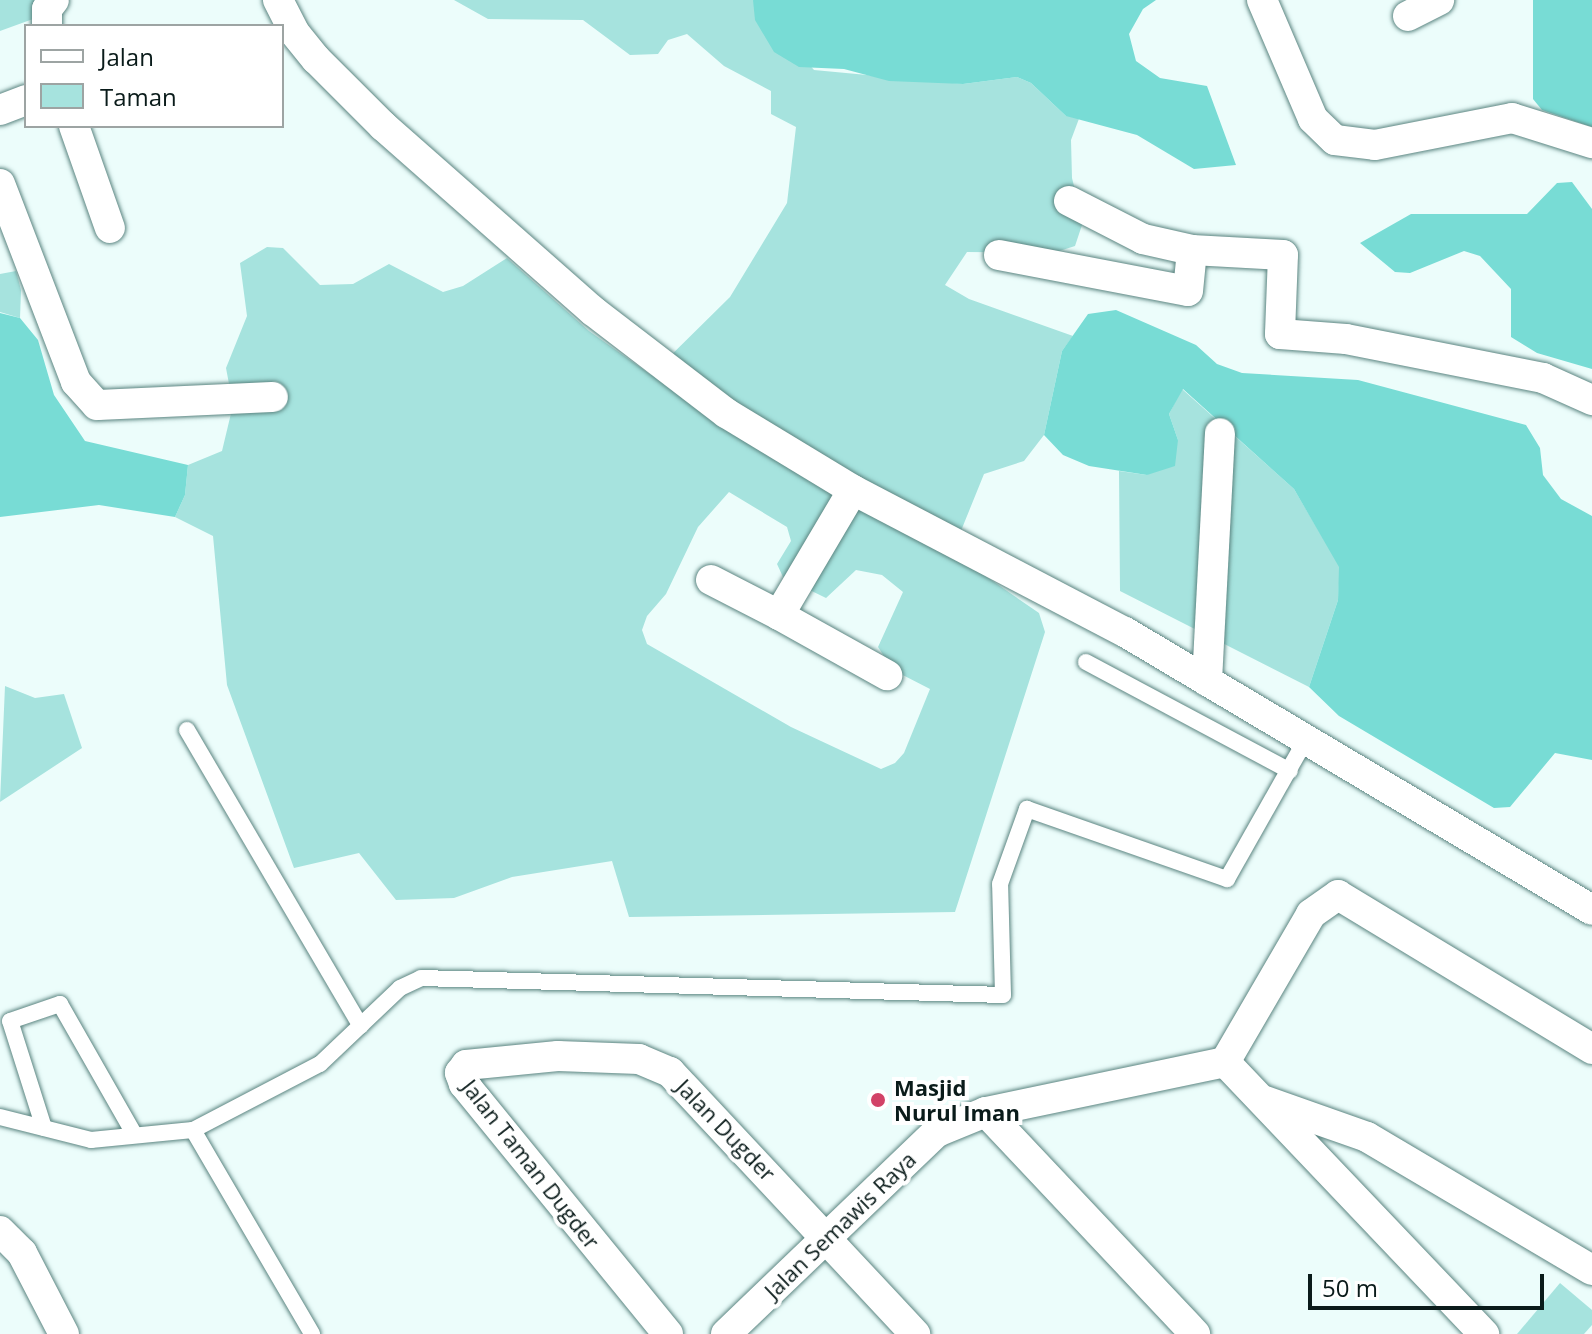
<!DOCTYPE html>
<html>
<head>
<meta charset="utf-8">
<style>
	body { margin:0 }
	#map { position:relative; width:1592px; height:1334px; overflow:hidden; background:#ecfdfb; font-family:"Open Sans",sans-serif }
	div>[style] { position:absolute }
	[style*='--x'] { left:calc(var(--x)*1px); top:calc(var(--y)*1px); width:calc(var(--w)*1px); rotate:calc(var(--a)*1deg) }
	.green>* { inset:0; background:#a6e3de }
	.forest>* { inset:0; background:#78dcd5 }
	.roads { filter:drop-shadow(0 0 2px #5b8581) drop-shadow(0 0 2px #5b8581) }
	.lane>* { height:16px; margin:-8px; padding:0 8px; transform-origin:8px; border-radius:8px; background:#fff }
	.street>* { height:30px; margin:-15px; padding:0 15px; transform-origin:15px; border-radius:15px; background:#fff }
	.dots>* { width:22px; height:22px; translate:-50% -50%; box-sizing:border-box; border:4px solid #fff; border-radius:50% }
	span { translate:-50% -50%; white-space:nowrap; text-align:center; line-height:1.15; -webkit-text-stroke:8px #fff; paint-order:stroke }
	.poi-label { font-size:22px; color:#0a1b1a; font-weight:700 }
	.left { translate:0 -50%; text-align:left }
	.street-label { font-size:22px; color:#0a1b1a }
	.legend { position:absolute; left:24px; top:24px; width:260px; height:104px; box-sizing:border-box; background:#fff; border:2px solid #9da4a3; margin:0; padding:10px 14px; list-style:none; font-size:24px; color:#0a1b1a }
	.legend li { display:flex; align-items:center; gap:16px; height:40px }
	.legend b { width:40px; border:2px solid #9da4a3 }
	.scale { position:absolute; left:1308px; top:1274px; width:236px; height:36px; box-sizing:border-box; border:4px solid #0a1b1a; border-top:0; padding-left:10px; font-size:24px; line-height:28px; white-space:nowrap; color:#0a1b1a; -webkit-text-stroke:6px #fff; paint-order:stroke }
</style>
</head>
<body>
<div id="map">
	<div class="green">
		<div style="clip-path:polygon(0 0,42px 0,33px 19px,0 31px)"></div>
		<div style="clip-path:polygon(evenodd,454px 0,753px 0,814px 70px,963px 84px,1017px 77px,1031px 83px,1066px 116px,1080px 116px,1071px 140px,1072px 178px,1083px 222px,1075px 246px,1053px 253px,967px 252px,945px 285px,969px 299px,1073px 336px,1062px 351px,1044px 435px,1024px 461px,984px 474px,952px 553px,1039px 613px,1045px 632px,955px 912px,629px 917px,612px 861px,512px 877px,454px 898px,396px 900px,359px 853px,294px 868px,227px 685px,213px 536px,175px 517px,185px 495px,188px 465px,222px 451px,233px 405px,226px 368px,247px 316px,240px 263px,267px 247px,283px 248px,320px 285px,353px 284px,389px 264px,443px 292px,463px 286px,507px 258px,589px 331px,651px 375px,730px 297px,787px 203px,796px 127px,771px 114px,771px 91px,724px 66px,687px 34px,668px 40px,658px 54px,630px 55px,583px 20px,488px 19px,454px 0,729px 492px,787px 527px,791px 541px,777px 564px,783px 577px,826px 598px,856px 570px,882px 575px,903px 592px,878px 647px,893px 670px,930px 689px,904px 753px,895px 763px,881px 769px,791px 727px,647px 644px,642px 630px,647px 616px,666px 594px,698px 527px,729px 492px)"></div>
		<div style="clip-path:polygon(16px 271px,21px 290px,20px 318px,0 312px,0 274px)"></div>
		<div style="clip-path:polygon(1182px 389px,1294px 489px,1340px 567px,1338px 600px,1309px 687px,1120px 591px,1119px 471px,1147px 475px,1178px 440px,1169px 414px)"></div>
		<div style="clip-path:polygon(5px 686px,35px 698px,64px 694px,82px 748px,0 802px)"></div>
		<div style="clip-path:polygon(1560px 1283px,1592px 1310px,1592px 1325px,1584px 1334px,1517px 1334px)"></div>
	</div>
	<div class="forest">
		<div style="clip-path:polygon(753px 0,1156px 0,1143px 9px,1129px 34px,1136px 61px,1160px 78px,1207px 86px,1236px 165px,1194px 169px,1137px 135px,1066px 116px,1031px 83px,1017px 77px,963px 84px,889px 81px,844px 69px,799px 67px,774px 52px,755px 20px)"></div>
		<div style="clip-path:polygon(1533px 0,1592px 0,1592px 127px,1542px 110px,1533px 99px)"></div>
		<div style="clip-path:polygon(1572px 182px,1592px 209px,1592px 369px,1537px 353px,1511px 337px,1511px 289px,1480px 256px,1464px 251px,1410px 273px,1395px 272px,1360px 243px,1411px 214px,1527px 214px,1557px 183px)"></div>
		<div style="clip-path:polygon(1116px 310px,1196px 345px,1217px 364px,1242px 373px,1358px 380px,1526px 425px,1540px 448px,1543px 475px,1561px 499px,1592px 516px,1592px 760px,1555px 753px,1510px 807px,1494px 808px,1339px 716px,1309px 687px,1338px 600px,1339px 567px,1294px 489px,1183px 389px,1169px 414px,1178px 440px,1175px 466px,1147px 475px,1089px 466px,1063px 455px,1044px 435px,1062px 351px,1088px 314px)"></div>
		<div style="clip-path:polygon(0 313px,20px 318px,38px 340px,54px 395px,85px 441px,188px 465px,185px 495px,175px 517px,99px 505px,0 517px)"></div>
	</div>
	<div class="roads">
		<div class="lane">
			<div style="--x:1086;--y:662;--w:231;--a:28.1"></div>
			<div style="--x:187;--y:730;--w:343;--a:59.6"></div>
			<div style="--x:0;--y:1117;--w:94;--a:14.2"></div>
			<div style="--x:91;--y:1140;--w:102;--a:-5.6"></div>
			<div style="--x:193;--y:1130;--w:143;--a:-27.5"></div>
			<div style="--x:320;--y:1064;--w:110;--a:-43.5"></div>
			<div style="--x:400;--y:988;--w:23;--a:-25"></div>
			<div style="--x:421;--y:978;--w:582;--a:1.67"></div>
			<div style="--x:1003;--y:995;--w:111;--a:-91.5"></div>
			<div style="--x:1000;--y:884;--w:80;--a:-70.2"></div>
			<div style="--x:1027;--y:809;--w:212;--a:19.3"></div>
			<div style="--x:1227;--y:879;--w:159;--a:-60.5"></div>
			<div style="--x:44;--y:1128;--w:112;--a:-107.6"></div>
			<div style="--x:10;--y:1021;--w:53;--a:-18.8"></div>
			<div style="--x:60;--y:1004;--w:147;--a:60.3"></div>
			<div style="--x:193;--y:1130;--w:236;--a:59.7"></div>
		</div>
		<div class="street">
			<div style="--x:278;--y:0;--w:36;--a:63"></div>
			<div style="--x:294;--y:32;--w:35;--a:51"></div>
			<div style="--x:316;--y:59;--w:95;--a:45"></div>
			<div style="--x:383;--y:126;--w:280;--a:41.4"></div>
			<div style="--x:593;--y:311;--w:168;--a:37.5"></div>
			<div style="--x:726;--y:413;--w:149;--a:31.2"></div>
			<div style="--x:853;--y:490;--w:307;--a:27.6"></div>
			<div style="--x:1125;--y:632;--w:543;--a:30.76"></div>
			<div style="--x:1262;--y:0;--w:129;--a:66.8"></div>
			<div style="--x:1313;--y:119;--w:30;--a:44"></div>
			<div style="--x:1335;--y:140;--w:40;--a:7.1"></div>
			<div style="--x:1375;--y:145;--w:140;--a:-11.1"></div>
			<div style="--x:1512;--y:118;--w:84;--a:17.4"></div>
			<div style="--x:1408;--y:16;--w:35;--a:-27"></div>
			<div style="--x:47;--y:26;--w:17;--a:-90"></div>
			<div style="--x:47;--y:9;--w:11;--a:-52"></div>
			<div style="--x:0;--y:110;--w:28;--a:-21"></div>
			<div style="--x:74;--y:126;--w:108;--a:70.6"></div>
			<div style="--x:0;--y:184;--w:212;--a:69"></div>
			<div style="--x:76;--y:382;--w:31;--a:48"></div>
			<div style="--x:97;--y:405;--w:176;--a:-2.6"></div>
			<div style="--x:1069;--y:201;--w:83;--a:27.2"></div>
			<div style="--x:1143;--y:239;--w:50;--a:12.7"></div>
			<div style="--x:1192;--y:250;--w:91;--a:3.1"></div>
			<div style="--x:1283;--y:255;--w:79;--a:92.2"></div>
			<div style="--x:1280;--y:334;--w:66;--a:4.3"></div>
			<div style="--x:1346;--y:339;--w:201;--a:11.2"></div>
			<div style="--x:1543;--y:378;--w:54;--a:24.2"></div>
			<div style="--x:999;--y:255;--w:192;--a:10.8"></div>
			<div style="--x:1188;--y:291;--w:41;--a:-84.4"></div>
			<div style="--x:711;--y:580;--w:76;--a:27.2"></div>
			<div style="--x:779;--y:615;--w:145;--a:-59.4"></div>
			<div style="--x:779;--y:615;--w:124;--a:29.1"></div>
			<div style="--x:1207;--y:681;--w:248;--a:-87"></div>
			<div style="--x:1225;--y:1062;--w:376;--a:46.4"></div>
			<div style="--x:1265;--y:1101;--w:108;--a:19.4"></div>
			<div style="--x:1367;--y:1137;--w:261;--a:30.6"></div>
			<div style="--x:986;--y:1112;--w:244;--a:-11.8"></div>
			<div style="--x:1225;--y:1062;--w:171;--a:-59.8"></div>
			<div style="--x:1311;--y:914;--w:33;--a:-35"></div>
			<div style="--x:1338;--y:895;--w:297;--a:31.2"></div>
			<div style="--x:0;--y:1231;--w:31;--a:45"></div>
			<div style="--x:22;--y:1253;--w:91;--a:62.6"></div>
			<div style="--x:668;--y:1334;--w:323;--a:-129.2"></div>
			<div style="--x:464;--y:1084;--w:12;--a:-110"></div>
			<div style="--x:460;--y:1073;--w:10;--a:-53"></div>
			<div style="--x:466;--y:1065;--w:92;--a:-5.6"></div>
			<div style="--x:558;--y:1056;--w:81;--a:2.1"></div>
			<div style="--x:639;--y:1059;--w:34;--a:23"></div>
			<div style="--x:670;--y:1072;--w:359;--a:46.9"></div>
			<div style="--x:726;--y:1334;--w:292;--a:-43.8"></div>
			<div style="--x:937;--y:1132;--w:53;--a:-22.2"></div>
			<div style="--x:986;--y:1112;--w:305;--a:46.7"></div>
		</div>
	</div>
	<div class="dots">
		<div style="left:878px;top:1100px;background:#d24267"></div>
	</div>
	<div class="poi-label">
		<span class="left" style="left:894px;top:1100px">Masjid<br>Nurul Iman</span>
	</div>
	<div class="street-label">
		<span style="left:726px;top:1130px;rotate:46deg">Jalan Dugder</span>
		<span style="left:531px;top:1164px;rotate:52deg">Jalan Taman Dugder</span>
		<span style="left:840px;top:1225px;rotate:-44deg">Jalan Semawis Raya</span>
	</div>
	<ul class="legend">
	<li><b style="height:10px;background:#fff"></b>Jalan</li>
	<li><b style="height:22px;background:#a6e3de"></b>Taman</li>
	</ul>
	<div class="scale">50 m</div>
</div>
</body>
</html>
